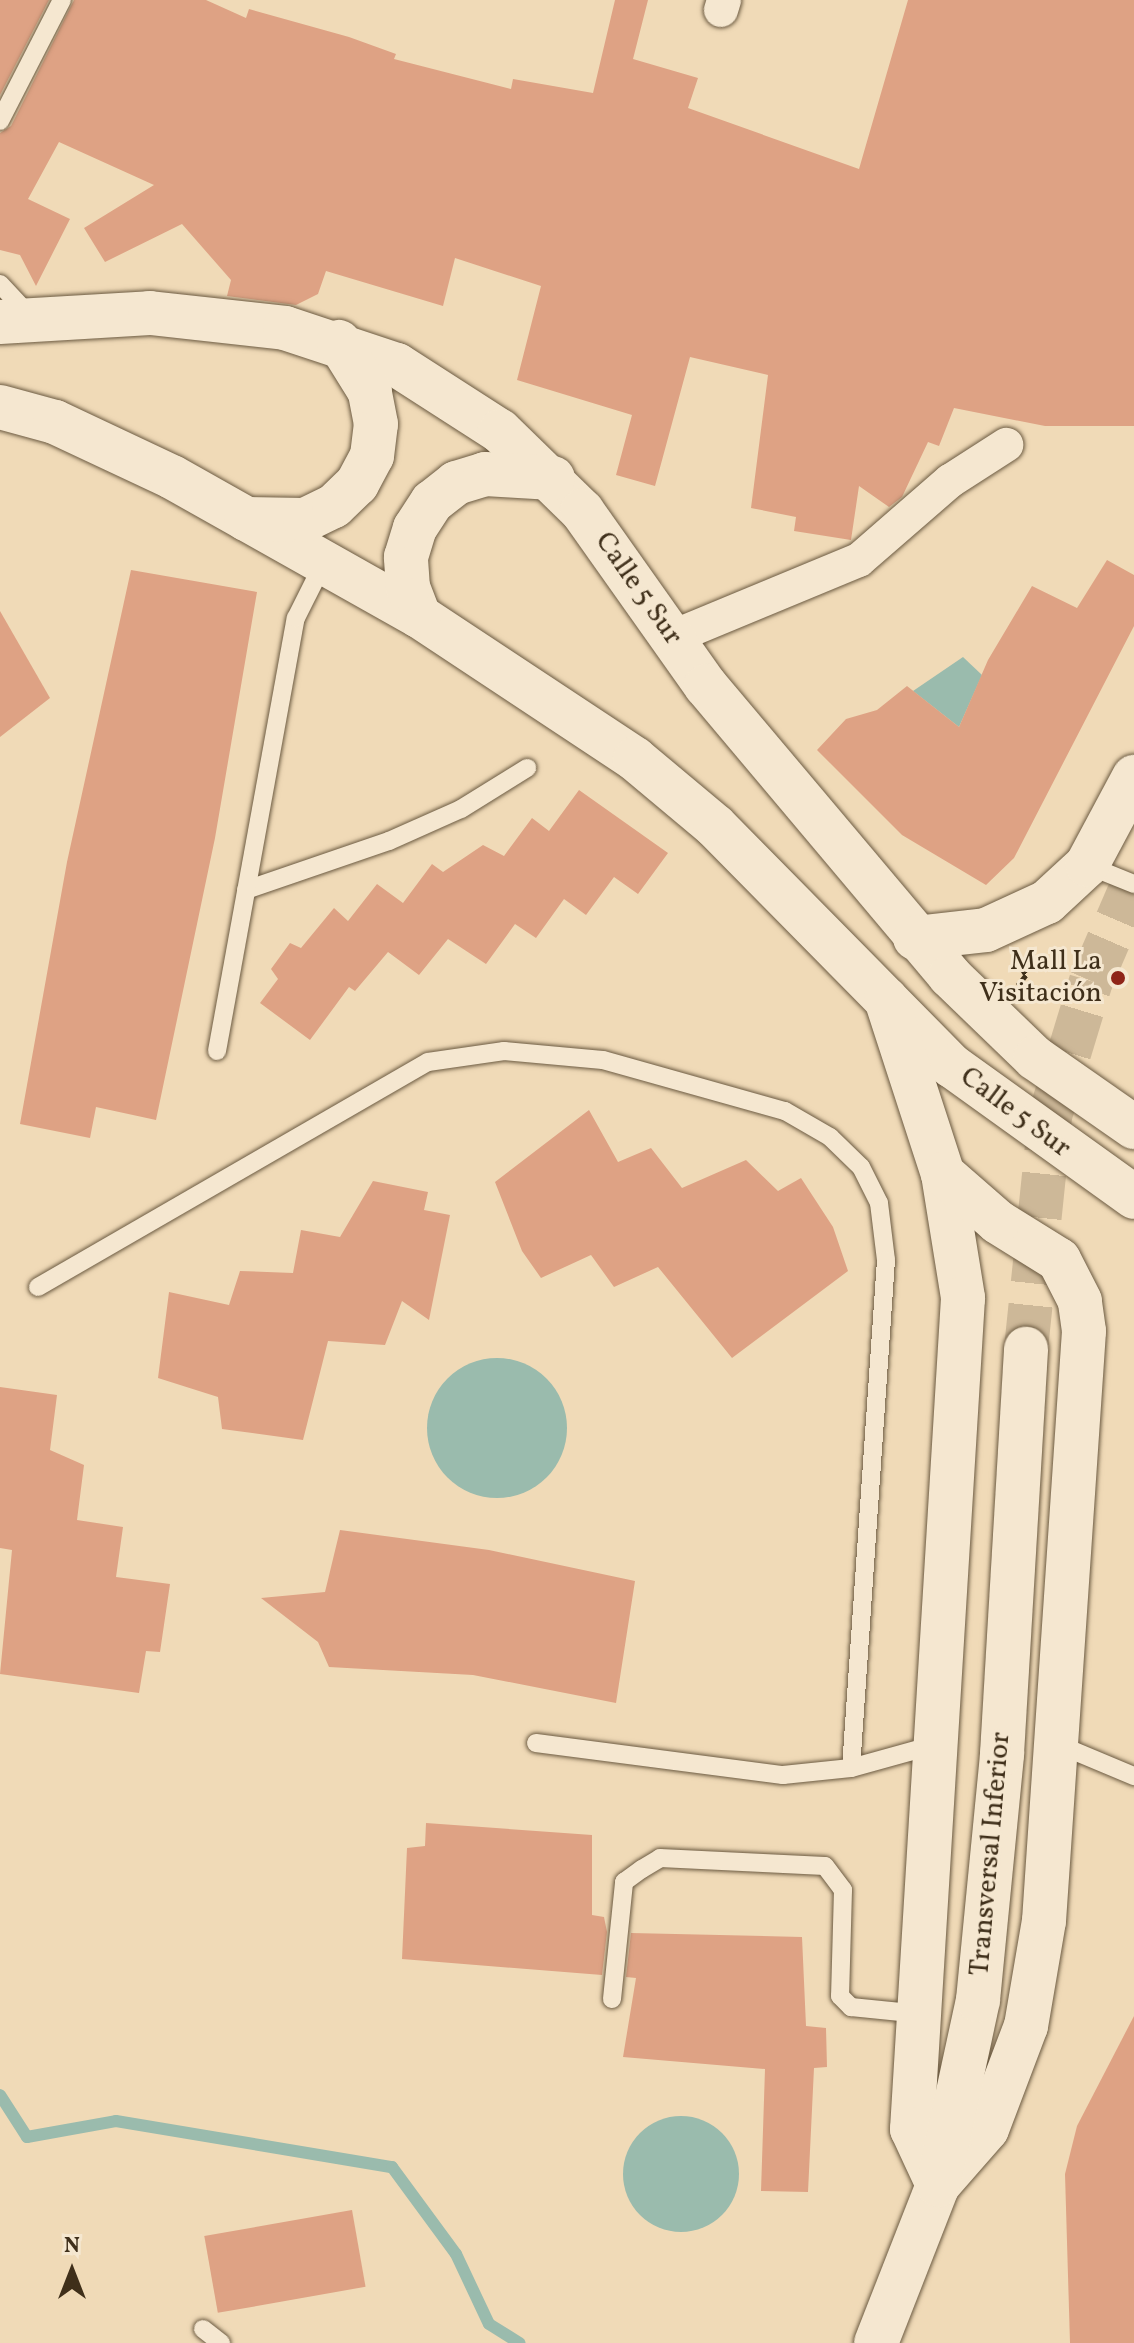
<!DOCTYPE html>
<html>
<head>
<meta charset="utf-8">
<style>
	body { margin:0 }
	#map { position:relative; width:1134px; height:2343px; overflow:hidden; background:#f0dab7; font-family:Vollkorn,serif }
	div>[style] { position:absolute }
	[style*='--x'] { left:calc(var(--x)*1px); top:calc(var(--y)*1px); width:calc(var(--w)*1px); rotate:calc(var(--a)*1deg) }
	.water>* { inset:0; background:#9abbad }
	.round { border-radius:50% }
	.stream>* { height:12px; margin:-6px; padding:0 6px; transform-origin:6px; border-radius:6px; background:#9abbad }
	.building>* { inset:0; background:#dea284; transform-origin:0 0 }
	.secondary-tunnel>* { height:44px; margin-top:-22px; transform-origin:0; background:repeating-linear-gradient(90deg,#cdb898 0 44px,transparent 0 66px) }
	.path>* { height:5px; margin-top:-2.5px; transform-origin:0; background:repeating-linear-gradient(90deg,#3f2f1a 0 6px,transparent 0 10px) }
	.roads { filter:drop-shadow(0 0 2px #6b5a41) drop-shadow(0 0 2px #6b5a41) }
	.lane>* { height:18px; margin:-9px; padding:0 9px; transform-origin:9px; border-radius:9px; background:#f5e7d0 }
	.street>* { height:34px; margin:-17px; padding:0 17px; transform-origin:17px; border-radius:17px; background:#f5e7d0 }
	.secondary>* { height:44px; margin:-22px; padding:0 22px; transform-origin:22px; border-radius:22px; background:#f5e7d0 }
	.dots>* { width:22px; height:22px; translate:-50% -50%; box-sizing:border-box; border:4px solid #f5e7d0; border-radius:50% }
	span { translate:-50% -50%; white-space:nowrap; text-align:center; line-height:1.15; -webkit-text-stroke:6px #f5e7d0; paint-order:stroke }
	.street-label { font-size:28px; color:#3f2f1a }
	.poi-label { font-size:28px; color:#3f2f1a }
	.right { translate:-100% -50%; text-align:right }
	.north { position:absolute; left:32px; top:2231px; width:80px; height:80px; -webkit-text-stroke:6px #f5e7d0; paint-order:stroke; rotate:0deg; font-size:22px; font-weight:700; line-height:32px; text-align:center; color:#3f2f1a }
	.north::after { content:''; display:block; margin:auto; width:28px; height:36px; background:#3f2f1a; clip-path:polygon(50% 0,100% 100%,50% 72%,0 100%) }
</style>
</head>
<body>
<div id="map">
	<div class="water">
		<div style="clip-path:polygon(963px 657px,982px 675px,959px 727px,913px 691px)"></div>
		<div class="round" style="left:427px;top:1358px;width:140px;height:140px"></div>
		<div class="round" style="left:623px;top:2116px;width:116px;height:116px"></div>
	</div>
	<div class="stream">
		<div style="--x:0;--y:2095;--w:50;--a:57.3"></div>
		<div style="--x:27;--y:2137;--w:90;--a:-10.2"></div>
		<div style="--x:116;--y:2121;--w:280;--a:9.5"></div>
		<div style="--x:392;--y:2167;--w:108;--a:53.7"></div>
		<div style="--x:456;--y:2254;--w:77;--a:64.8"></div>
		<div style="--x:489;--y:2324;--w:36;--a:32"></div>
	</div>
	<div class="building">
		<div style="clip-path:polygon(0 0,49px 0,0 95px)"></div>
		<div style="clip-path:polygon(74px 0,206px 0,246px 18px,249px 9px,349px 37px,396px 54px,394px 59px,511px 89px,513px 79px,593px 93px,615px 0,648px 0,633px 59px,698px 78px,688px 108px,859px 169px,908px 0,1134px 0,1134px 426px,1045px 426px,954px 408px,939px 446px,928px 442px,902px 497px,889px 507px,859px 486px,851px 540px,794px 531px,796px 517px,751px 508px,768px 375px,690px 357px,655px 486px,616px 475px,632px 415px,517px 380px,541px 286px,455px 258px,443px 306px,326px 271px,318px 294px,296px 305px,227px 296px,231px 280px,182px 224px,105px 262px,84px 228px,154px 185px,59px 142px,28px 199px,70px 219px,36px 286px,20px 255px,0 250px,0 133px,11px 126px)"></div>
		<div style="clip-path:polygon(1107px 560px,1134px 575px,1134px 626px,1014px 858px,986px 885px,902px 835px,817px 750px,846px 719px,877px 710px,907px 686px,959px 727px,988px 660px,1032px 586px,1077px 608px)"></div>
		<div style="clip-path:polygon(131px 570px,257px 592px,215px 838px,156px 1120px,96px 1107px,90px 1138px,20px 1124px,67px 862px)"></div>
		<div style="clip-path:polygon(0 611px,50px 698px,0 737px)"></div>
		<div style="clip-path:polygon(579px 790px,668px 853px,638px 894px,614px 877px,586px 915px,564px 899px,536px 938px,515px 924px,486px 964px,448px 939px,419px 975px,388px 952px,355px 991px,349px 987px,310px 1040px,260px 1003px,278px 979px,271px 969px,290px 943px,301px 948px,334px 908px,348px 921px,377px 884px,403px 903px,432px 864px,443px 872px,483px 845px,504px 856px,532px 818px,549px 831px)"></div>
		<div style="clip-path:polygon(589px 1110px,618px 1162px,651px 1148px,682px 1188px,746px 1160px,778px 1191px,801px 1178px,833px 1227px,848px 1271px,732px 1358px,658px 1267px,614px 1287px,591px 1255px,541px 1278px,522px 1251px,495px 1182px)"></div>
		<div style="clip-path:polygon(373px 1181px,428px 1192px,424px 1210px,450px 1215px,429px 1320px,402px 1301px,385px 1345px,328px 1341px,303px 1440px,222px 1429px,218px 1397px,158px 1378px,169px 1292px,229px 1305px,240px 1271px,293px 1273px,301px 1230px,340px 1237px)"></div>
		<div style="clip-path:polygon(0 1387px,57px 1395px,50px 1450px,84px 1465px,77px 1520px,123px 1527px,116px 1577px,170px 1584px,160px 1652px,146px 1651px,139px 1693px,0 1674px,12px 1550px,0 1548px)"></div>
		<div style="clip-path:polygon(340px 1530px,489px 1550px,635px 1581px,616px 1703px,473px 1675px,329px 1667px,318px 1642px,261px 1598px,325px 1592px)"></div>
		<div style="clip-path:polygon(426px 1823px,592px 1835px,592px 1915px,604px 1917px,607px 1932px,602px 1975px,402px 1959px,407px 1848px,425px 1846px)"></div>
		<div style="clip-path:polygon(631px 1933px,802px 1937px,806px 2026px,826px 2028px,827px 2067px,814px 2068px,808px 2192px,761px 2191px,765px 2069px,623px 2057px,636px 1978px,626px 1977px)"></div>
		<div style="clip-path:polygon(1134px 2016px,1134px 2343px,1070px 2343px,1065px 2174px,1077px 2126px)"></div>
		<div style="left:352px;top:2210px;width:78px;height:150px;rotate:80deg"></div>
	</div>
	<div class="secondary-tunnel">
		<div style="--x:1026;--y:1349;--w:234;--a:-84.1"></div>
		<div style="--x:1050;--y:1116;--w:141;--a:-73.1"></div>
		<div style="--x:1091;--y:981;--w:109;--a:-66.7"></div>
	</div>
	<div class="path">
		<div style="--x:1017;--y:960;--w:17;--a:59"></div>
		<div style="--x:1026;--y:975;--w:13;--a:129"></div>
	</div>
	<div class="roads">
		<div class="lane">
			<div style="--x:0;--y:121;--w:136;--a:-62.9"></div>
			<div style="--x:0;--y:284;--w:45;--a:46.8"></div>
			<div style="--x:1087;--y:865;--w:51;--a:22"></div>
			<div style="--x:246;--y:890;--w:151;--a:-18.9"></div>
			<div style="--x:389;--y:841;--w:79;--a:-24"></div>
			<div style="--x:461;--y:809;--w:78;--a:-31.8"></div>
			<div style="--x:217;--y:1051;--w:440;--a:-79.7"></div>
			<div style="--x:296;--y:618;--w:60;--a:-63.4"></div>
			<div style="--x:38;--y:1287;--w:450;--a:-30"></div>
			<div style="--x:428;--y:1062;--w:77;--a:-8.2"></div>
			<div style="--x:504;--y:1051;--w:99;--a:5.2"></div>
			<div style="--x:603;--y:1060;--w:189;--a:15.7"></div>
			<div style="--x:785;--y:1111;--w:52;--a:30"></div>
			<div style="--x:830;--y:1137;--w:43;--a:44.1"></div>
			<div style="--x:861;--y:1167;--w:40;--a:63.4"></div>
			<div style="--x:879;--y:1203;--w:57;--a:83"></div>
			<div style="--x:886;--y:1260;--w:509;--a:93.94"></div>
			<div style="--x:536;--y:1743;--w:249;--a:7.4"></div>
			<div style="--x:783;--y:1775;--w:68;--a:-5.9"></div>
			<div style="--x:851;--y:1768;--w:86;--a:-15.5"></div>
			<div style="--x:1055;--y:1743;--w:86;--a:22.7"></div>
			<div style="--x:612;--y:1999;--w:118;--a:-84.1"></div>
			<div style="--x:624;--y:1882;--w:22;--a:-36"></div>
			<div style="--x:642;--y:1869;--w:21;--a:-31"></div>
			<div style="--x:660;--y:1858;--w:165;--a:2.8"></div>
			<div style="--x:825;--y:1866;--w:30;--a:53"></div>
			<div style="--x:843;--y:1890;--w:106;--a:91.6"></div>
			<div style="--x:840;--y:1996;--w:16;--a:45"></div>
			<div style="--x:851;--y:2007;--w:70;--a:5.7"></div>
			<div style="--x:203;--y:2329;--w:23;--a:38"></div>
		</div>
		<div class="street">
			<div style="--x:721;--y:10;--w:10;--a:-73"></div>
			<div style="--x:673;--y:637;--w:201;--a:-22.5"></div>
			<div style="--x:859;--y:560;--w:121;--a:-41"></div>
			<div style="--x:950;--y:481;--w:67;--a:-32.7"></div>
		</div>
		<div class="secondary">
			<div style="--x:0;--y:322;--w:150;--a:-3.4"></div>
			<div style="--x:150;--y:313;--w:136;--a:6.3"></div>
			<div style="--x:285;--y:328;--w:118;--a:18.3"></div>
			<div style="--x:397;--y:365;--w:122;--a:32.7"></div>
			<div style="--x:500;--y:431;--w:115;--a:44.3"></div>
			<div style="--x:582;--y:511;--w:214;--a:54.7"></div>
			<div style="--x:706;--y:686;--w:379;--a:49.9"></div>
			<div style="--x:950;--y:976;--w:118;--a:44"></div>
			<div style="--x:1035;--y:1058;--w:121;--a:34.9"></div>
			<div style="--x:0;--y:407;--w:57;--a:15.3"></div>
			<div style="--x:55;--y:422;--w:129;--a:25.2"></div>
			<div style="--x:172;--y:477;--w:283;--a:29.4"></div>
			<div style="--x:419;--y:616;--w:259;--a:33.5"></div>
			<div style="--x:635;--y:759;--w:104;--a:39.9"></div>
			<div style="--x:715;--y:826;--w:337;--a:45.4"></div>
			<div style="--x:952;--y:1066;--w:224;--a:35.7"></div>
			<div style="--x:246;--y:519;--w:59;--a:1"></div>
			<div style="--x:305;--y:520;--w:32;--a:-26"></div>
			<div style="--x:334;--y:506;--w:32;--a:-44"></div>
			<div style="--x:357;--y:484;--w:32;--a:-62"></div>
			<div style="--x:372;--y:456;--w:32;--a:-83"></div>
			<div style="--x:376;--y:424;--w:33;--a:-101"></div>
			<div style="--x:370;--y:392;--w:59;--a:-121.8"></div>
			<div style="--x:419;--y:616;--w:30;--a:-111"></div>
			<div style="--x:408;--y:588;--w:31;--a:-94"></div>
			<div style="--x:406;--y:557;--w:30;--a:-73"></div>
			<div style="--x:415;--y:528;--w:31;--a:-57"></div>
			<div style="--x:432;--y:502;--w:31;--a:-38"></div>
			<div style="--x:456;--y:483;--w:30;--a:-17"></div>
			<div style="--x:485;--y:474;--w:68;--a:3.4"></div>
			<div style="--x:915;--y:938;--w:71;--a:-6.4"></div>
			<div style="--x:986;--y:930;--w:67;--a:-24.7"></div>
			<div style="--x:1047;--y:902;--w:54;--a:-42.8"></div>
			<div style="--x:1087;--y:865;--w:100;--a:-61.9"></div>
			<div style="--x:886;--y:999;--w:184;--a:72"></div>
			<div style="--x:943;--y:1174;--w:126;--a:80.8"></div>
			<div style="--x:963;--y:1298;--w:833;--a:93.51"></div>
			<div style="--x:912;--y:2129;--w:62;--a:65.1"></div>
			<div style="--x:938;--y:2185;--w:74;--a:-48.8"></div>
			<div style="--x:987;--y:2129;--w:110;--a:-69.3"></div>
			<div style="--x:1026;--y:2026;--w:107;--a:-80.3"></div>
			<div style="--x:1044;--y:1921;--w:591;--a:-86.12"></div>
			<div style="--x:1084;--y:1331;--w:30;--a:-98"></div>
			<div style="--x:1080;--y:1301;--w:46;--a:-117.1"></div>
			<div style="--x:1059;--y:1260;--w:72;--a:-148.1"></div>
			<div style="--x:998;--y:1222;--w:73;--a:-138.9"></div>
			<div style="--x:876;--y:2343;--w:170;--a:-68.6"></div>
			<div style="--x:938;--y:2185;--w:189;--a:-77.8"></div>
			<div style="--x:978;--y:2000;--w:247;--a:-84.4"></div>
			<div style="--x:1002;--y:1754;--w:406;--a:-86.6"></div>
		</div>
	</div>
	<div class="dots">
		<div style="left:1118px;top:978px;background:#8f2418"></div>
	</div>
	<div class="street-label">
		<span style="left:638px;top:589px;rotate:55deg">Calle 5 Sur</span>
		<span style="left:1015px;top:1113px;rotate:37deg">Calle 5 Sur</span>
		<span style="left:991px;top:1854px;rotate:-85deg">Transversal Inferior</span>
	</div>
	<div class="poi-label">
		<span class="right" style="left:1102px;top:978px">Mall La<br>Visitación</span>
	</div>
	<div class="north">N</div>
</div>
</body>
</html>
